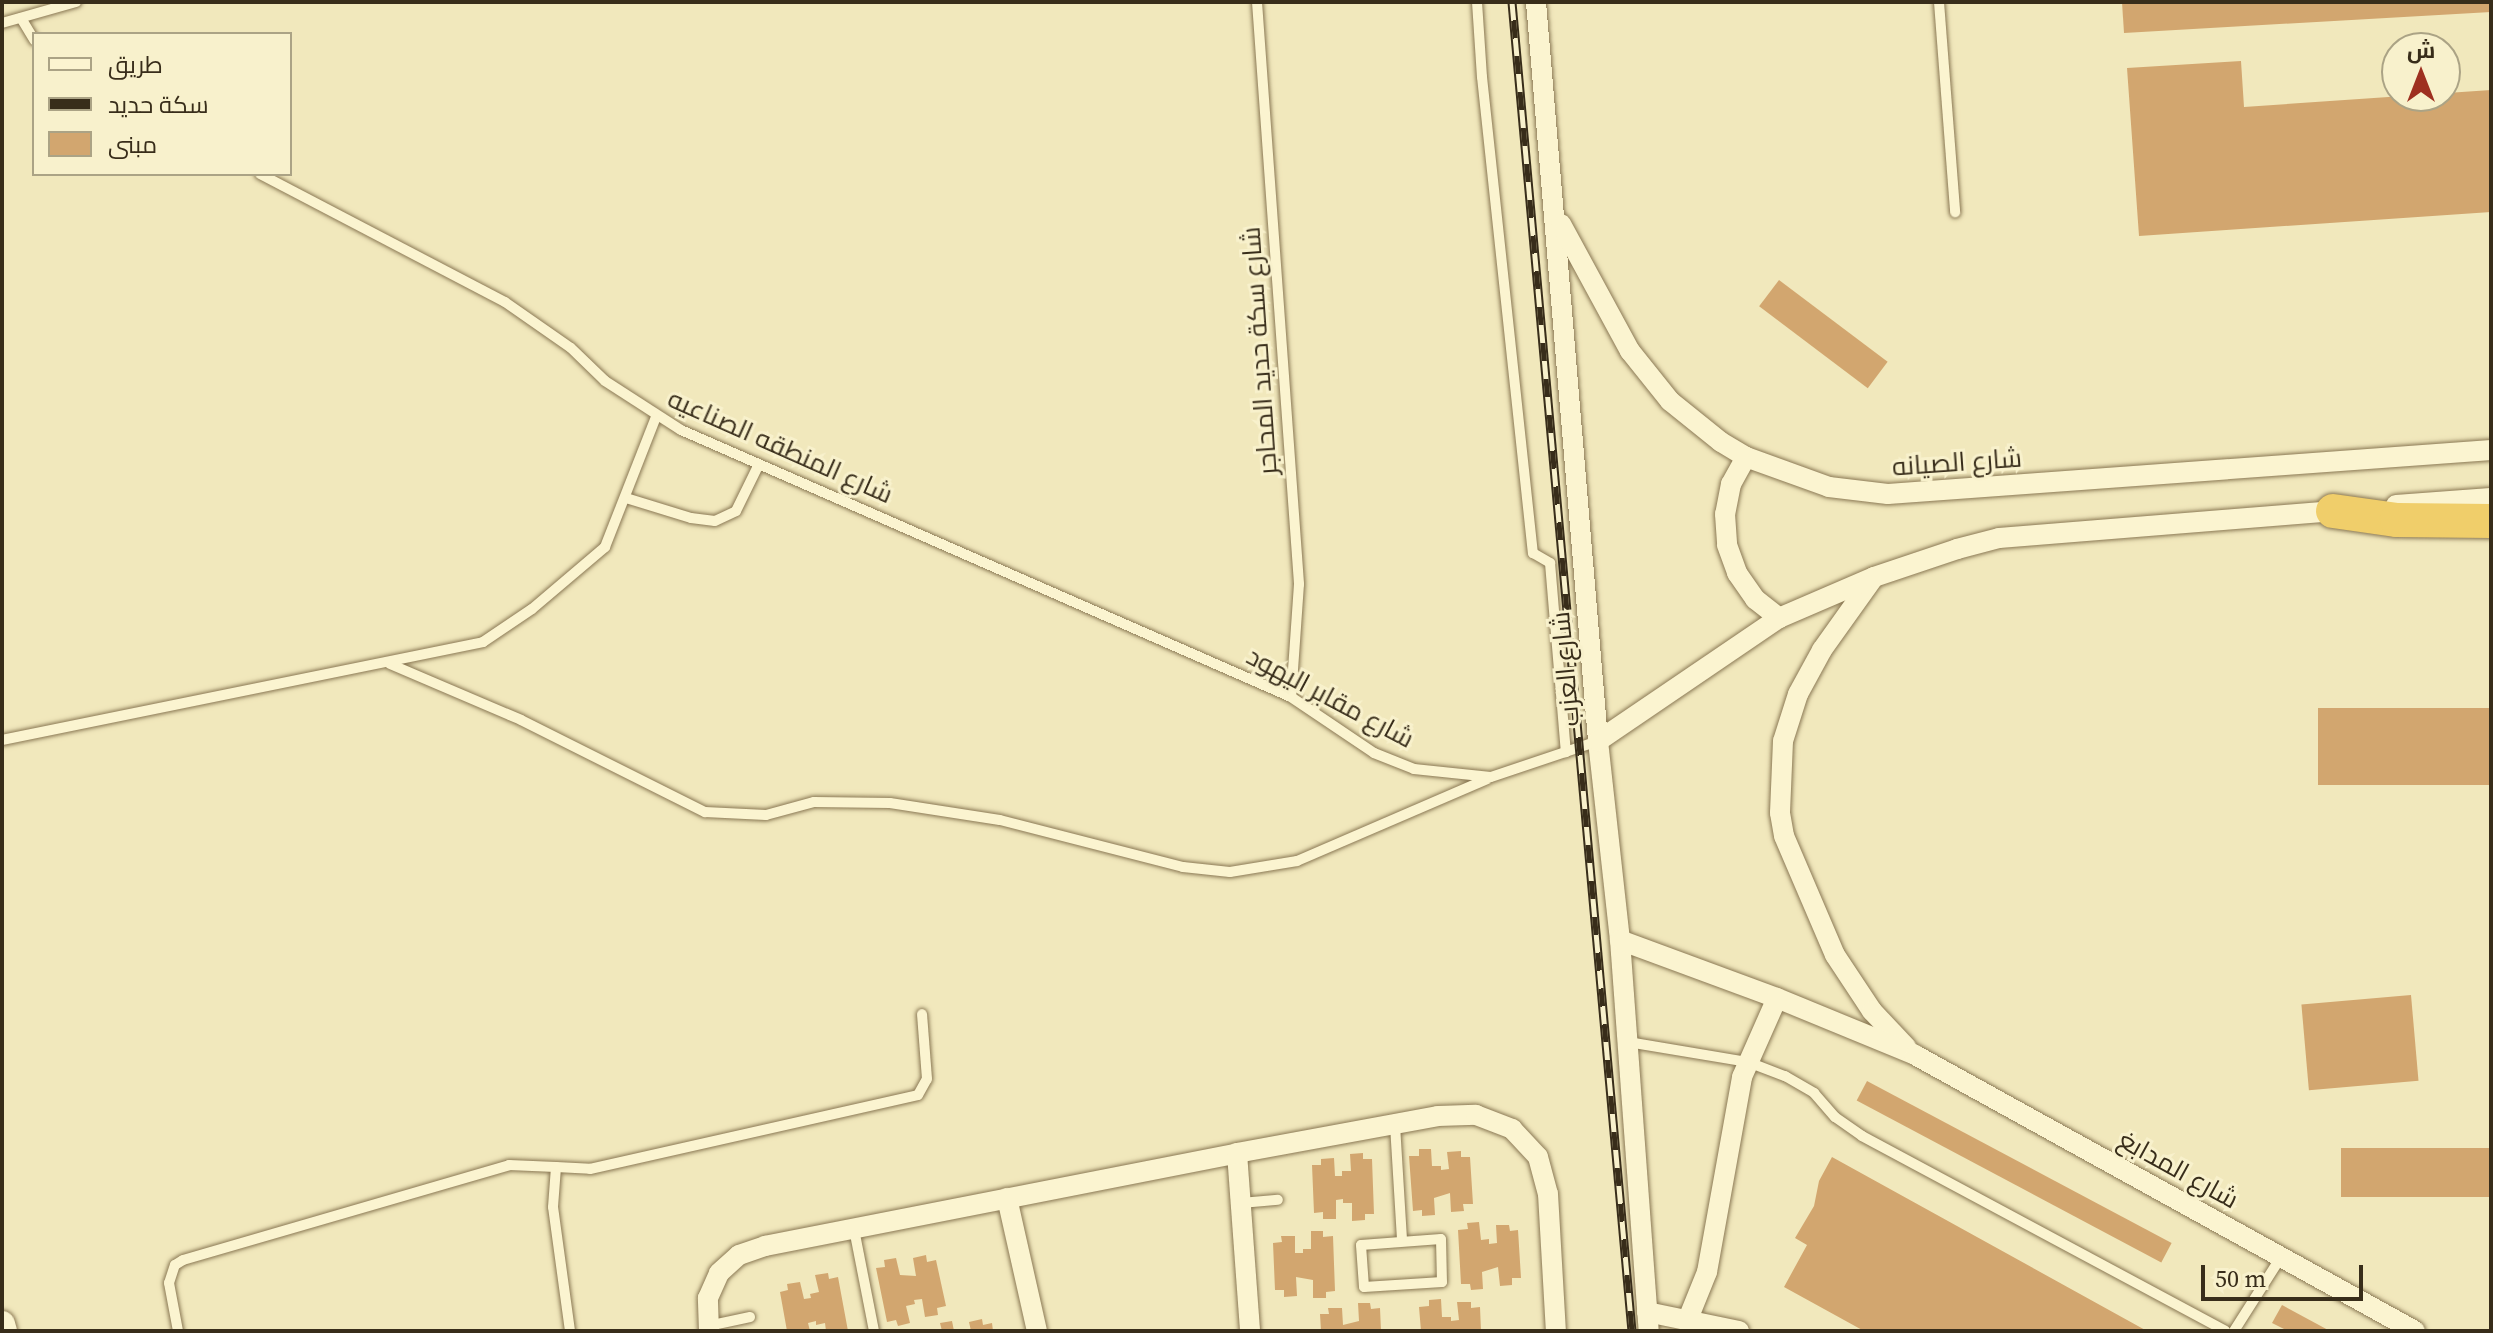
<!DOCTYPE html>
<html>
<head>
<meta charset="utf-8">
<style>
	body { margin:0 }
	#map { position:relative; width:2493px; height:1333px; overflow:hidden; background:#f1e8bc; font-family:"Source Serif 4",Cairo,serif }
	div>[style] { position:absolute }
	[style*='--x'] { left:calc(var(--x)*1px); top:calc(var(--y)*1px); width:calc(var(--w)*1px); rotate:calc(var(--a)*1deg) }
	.building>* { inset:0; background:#d2a66f; transform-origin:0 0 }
	.roads { filter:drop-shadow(0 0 2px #8a7854) drop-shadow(0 0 2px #8a7854) }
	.service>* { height:10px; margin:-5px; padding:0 5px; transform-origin:5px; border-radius:5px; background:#fbf4d0 }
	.minor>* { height:20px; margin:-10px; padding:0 10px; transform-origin:10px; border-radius:10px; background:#fbf4d0 }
	.tertiary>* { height:26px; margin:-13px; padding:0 13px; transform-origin:13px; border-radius:13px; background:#fbf4d0 }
	.trunk>* { height:34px; margin:-17px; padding:0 17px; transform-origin:17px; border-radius:17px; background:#f0ce6a }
	.rail>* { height:9px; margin-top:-4.5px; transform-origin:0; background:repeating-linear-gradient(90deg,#f8f1cc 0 18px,#382d1a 0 36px); box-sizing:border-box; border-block:2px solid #382d1a }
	span { translate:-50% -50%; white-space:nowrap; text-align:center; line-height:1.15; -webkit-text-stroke:6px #f8f1cc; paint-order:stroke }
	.street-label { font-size:26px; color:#382d1a }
	.frame { position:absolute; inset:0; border:4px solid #382d1a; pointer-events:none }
	.legend { position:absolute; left:32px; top:32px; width:260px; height:144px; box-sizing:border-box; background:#f8f1cc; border:2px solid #aba385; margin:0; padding:10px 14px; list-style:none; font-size:24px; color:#382d1a }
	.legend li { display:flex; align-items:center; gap:16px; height:40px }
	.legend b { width:40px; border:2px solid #aba385 }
	.north { position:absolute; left:2381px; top:32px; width:80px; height:80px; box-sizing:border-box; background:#f8f1cc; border:2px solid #aba385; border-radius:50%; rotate:0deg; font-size:22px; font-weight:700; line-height:32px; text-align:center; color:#382d1a }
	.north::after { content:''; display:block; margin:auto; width:28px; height:36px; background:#9e3020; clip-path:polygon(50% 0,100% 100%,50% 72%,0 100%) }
	.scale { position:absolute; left:2201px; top:1265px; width:162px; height:36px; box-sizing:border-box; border:4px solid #382d1a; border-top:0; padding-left:10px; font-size:24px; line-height:28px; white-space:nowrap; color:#382d1a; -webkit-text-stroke:6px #f8f1cc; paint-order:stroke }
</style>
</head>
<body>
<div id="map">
	<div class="building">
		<div style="clip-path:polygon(2122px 2px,2491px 2px,2491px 12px,2124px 33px)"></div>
		<div style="clip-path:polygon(2241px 61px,2244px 107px,2491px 90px,2491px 212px,2139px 236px,2127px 68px)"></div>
		<div style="left:1779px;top:280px;width:136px;height:33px;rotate:37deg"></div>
		<div style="left:2491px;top:708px;width:77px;height:173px;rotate:90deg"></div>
		<div style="left:2411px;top:995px;width:86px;height:110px;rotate:85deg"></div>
		<div style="left:1867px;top:1081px;width:345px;height:22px;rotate:28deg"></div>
		<div style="left:2491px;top:1148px;width:49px;height:150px;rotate:90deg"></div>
		<div style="clip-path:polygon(1419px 1149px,1431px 1149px,1432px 1166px,1441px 1166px,1441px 1170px,1449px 1169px,1447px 1152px,1461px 1151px,1461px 1157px,1470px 1157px,1473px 1204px,1463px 1204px,1464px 1211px,1451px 1212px,1450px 1193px,1434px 1198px,1435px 1215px,1422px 1216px,1422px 1210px,1413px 1211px,1409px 1156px,1419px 1156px)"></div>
		<div style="clip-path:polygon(1363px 1153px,1363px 1159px,1372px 1159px,1374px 1214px,1365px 1214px,1365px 1220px,1352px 1221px,1352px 1203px,1343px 1203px,1343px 1199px,1336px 1200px,1336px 1219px,1323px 1219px,1323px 1212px,1314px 1213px,1312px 1165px,1321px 1165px,1321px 1159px,1334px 1158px,1335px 1176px,1342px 1176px,1342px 1171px,1351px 1171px,1350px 1154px)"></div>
		<div style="clip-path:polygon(1832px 1157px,2147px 1331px,1864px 1331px,1784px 1287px,1807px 1245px,1795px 1238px,1814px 1206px,1819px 1181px)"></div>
		<div style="clip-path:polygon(1479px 1222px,1481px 1240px,1489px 1239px,1489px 1244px,1497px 1243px,1496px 1225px,1509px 1225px,1510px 1231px,1518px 1230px,1521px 1278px,1512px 1278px,1512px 1285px,1500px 1286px,1498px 1267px,1482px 1272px,1483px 1289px,1471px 1290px,1470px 1284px,1461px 1284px,1458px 1230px,1468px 1229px,1467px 1223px)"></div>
		<div style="clip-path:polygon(1311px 1231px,1323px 1231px,1323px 1237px,1333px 1236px,1335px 1291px,1326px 1292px,1326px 1298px,1313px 1298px,1313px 1280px,1296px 1277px,1297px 1296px,1284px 1297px,1284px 1290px,1275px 1290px,1273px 1243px,1282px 1242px,1281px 1236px,1295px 1236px,1295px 1253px,1303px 1253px,1303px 1249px,1311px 1249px)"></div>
		<div style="clip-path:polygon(926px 1255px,927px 1262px,936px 1260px,946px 1306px,937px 1308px,938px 1315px,925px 1317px,922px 1299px,914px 1300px,915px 1304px,906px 1306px,910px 1323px,898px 1326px,896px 1320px,887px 1322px,876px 1268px,885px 1267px,884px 1260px,896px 1258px,900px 1275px,916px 1276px,913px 1258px)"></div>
		<div style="clip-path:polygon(828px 1273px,829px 1279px,838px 1277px,848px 1331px,826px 1331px,825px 1323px,816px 1325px,816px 1321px,808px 1323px,810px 1331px,787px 1331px,780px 1292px,788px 1290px,787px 1284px,800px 1282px,804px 1299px,811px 1298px,810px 1294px,819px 1292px,815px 1275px)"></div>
		<div style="clip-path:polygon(1441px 1299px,1442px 1317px,1451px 1317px,1451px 1321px,1459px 1320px,1457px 1302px,1471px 1302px,1471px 1308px,1480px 1307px,1481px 1331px,1421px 1331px,1419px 1307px,1429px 1306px,1429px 1300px)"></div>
		<div style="clip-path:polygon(1358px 1303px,1370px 1303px,1371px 1309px,1380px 1308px,1381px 1331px,1321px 1331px,1320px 1314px,1329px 1314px,1328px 1308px,1342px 1308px,1343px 1325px,1359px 1321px)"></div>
		<div style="clip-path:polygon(2282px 1305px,2330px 1331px,2288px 1331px,2272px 1323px)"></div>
		<div style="clip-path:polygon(982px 1319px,983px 1325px,992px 1323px,993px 1331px,971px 1331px,969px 1322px)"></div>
		<div style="clip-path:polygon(952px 1321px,954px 1331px,942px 1331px,940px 1323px)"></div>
	</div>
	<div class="roads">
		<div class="service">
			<div style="--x:1257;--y:2;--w:584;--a:85.87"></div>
			<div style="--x:1299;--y:584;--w:113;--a:94"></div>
			<div style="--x:1477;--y:2;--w:75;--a:86.2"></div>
			<div style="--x:1482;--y:77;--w:479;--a:83.9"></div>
			<div style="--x:1533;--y:553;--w:20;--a:30"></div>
			<div style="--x:1550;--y:563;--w:190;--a:85.2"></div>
			<div style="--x:1939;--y:2;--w:211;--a:85.6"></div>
			<div style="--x:21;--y:18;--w:26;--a:59"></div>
			<div style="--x:2;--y:23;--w:77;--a:-15.8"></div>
			<div style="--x:260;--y:174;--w:276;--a:27.6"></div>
			<div style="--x:505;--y:302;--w:80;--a:34.9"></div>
			<div style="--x:571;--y:348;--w:47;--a:44.1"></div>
			<div style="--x:605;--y:381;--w:90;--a:32.8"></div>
			<div style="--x:681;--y:430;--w:666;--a:23.64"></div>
			<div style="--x:1291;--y:697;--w:100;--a:34"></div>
			<div style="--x:1374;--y:753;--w:43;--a:21.8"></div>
			<div style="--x:1414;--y:769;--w:77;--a:5.9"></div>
			<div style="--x:1491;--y:777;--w:113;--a:-18.6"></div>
			<div style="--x:626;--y:498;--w:68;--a:17.1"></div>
			<div style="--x:691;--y:518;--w:24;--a:7"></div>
			<div style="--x:715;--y:521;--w:23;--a:-25"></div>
			<div style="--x:736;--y:511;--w:52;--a:-63.9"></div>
			<div style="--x:390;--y:664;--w:142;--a:23.1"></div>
			<div style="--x:521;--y:720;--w:206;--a:26.6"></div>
			<div style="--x:705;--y:812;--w:61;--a:2.8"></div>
			<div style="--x:766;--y:815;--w:50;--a:-15.2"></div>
			<div style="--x:814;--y:802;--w:76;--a:0.8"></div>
			<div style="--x:890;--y:803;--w:111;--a:8.8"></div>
			<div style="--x:1000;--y:820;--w:189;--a:14.4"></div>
			<div style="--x:1183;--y:867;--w:47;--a:6.1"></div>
			<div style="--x:1230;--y:872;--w:68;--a:-9.3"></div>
			<div style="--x:1297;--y:861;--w:207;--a:-23.3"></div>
			<div style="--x:2;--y:740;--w:491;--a:-11.5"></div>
			<div style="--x:483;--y:642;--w:59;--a:-34"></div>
			<div style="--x:532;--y:609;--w:96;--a:-40.3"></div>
			<div style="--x:605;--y:547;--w:140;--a:-68.6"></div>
			<div style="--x:1628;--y:1042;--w:122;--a:9.5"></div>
			<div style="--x:1748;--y:1062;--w:40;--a:21"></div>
			<div style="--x:1785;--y:1076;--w:34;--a:30"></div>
			<div style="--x:1814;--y:1093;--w:32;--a:49"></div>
			<div style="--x:1835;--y:1117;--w:33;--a:35"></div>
			<div style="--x:1862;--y:1136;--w:412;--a:28.2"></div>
			<div style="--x:1395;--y:1125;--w:116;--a:86.5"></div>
			<div style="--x:1241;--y:1203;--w:37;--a:-5"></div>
			<div style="--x:854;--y:1229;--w:104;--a:78.9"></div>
			<div style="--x:1441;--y:1239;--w:43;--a:88.7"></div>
			<div style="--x:1442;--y:1282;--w:78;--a:176.3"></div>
			<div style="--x:1364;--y:1287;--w:42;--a:-94.1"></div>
			<div style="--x:1361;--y:1245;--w:80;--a:-4.3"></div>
			<div style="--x:708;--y:1326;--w:43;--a:-12.1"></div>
			<div style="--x:178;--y:1331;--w:49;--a:-100.6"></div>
			<div style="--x:169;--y:1283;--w:19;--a:-72"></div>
			<div style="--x:175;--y:1265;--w:9;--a:-32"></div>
			<div style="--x:183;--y:1260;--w:340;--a:-16.2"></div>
			<div style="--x:509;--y:1165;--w:47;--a:2.4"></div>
			<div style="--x:570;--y:1331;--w:125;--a:-97.8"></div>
			<div style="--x:553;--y:1207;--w:40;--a:-85.7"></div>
			<div style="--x:556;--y:1167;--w:34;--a:3"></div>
			<div style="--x:590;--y:1169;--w:336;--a:-12.7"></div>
			<div style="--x:918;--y:1095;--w:18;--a:-61"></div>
			<div style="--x:927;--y:1079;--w:65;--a:-94.4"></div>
			<div style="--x:2234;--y:1331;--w:88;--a:-57.6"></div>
		</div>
		<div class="minor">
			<div style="--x:1536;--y:2;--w:742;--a:85.2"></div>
			<div style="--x:1598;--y:741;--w:200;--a:83.7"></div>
			<div style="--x:1620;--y:940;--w:392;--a:85.8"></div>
			<div style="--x:1561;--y:224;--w:145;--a:61.5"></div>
			<div style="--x:1630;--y:351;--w:64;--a:51.3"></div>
			<div style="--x:1670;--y:401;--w:65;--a:38.8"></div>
			<div style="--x:1721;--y:442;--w:29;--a:31"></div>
			<div style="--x:1746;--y:457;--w:88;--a:19.9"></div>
			<div style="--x:1829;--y:487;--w:59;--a:6.8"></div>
			<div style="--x:1888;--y:494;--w:605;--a:-4.17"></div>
			<div style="--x:1746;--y:457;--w:31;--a:119"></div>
			<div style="--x:1731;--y:484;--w:31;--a:101"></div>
			<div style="--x:1725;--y:514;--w:31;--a:86"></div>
			<div style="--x:1727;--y:545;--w:30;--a:70"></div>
			<div style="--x:1737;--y:573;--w:32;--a:55"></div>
			<div style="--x:1755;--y:599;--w:31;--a:38"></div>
			<div style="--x:2396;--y:505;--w:95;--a:-4.2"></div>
			<div style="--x:1874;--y:577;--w:90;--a:125.5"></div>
			<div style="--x:1822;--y:650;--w:50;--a:118.6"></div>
			<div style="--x:1798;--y:694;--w:49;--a:107.7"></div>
			<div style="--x:1783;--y:741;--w:72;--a:92.4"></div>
			<div style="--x:1780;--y:813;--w:23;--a:80"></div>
			<div style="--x:1784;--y:836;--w:129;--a:66.8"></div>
			<div style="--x:1835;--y:955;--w:67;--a:56.5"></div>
			<div style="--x:1872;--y:1011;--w:50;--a:46.6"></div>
			<div style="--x:1598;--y:741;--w:219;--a:-34.2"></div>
			<div style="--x:1779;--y:618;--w:103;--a:-23.3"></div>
			<div style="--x:1874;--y:577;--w:88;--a:-18.6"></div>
			<div style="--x:1957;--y:549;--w:43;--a:-14.7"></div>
			<div style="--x:1999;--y:538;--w:346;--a:-4.6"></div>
			<div style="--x:1620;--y:940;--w:167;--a:20.3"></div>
			<div style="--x:1777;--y:998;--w:149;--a:22.4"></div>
			<div style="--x:1915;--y:1055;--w:571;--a:28.9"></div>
			<div style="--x:1237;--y:1153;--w:178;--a:85.8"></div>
			<div style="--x:1007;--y:1198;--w:136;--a:77.3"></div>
			<div style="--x:1647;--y:1312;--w:94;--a:11.7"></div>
			<div style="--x:1688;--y:1319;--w:51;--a:-68"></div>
			<div style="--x:1707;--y:1272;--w:198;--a:-79.8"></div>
			<div style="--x:1742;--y:1077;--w:86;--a:-66.1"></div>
			<div style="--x:709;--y:1331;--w:33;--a:-92"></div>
			<div style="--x:708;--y:1298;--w:27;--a:-66"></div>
			<div style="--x:719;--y:1273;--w:27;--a:-42"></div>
			<div style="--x:739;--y:1255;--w:28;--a:-19"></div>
			<div style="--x:765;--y:1246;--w:481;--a:-11.1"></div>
			<div style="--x:1237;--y:1153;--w:204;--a:-10.4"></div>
			<div style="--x:1438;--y:1116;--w:38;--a:-2"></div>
			<div style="--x:1476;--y:1115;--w:39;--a:21"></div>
			<div style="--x:1512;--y:1129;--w:38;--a:47"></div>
			<div style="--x:1538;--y:1157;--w:38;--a:75"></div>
			<div style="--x:1548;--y:1194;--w:137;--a:86.7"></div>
		</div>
		<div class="tertiary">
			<div style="--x:2;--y:1324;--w:7;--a:74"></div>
		</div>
		<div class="trunk">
			<div style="--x:2333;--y:511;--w:65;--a:8"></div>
			<div style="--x:2397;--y:520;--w:94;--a:0.6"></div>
		</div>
	</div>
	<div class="rail">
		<div style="--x:1512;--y:2;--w:1334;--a:84.84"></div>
	</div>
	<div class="street-label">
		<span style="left:1260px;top:351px;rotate:-94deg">شارع سكة حديد المحاجر</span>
		<span style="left:780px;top:447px;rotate:24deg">شارع المنطقه الصناعيه</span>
		<span style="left:1957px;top:463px;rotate:-4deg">شارع الصيانه</span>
		<span style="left:1566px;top:669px;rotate:-95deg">شارع العزب</span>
		<span style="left:1330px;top:698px;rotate:28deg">شارع مقابر اليهود</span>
		<span style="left:2178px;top:1170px;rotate:29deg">شارع المدابغ</span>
	</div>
	<div class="frame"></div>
	<ul class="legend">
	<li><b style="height:10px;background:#fbf4d0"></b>طريق</li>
	<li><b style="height:10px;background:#382d1a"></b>سكة حديد</li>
	<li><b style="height:22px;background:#d2a66f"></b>مبنى</li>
	</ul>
	<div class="north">ش</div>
	<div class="scale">50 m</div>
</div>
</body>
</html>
